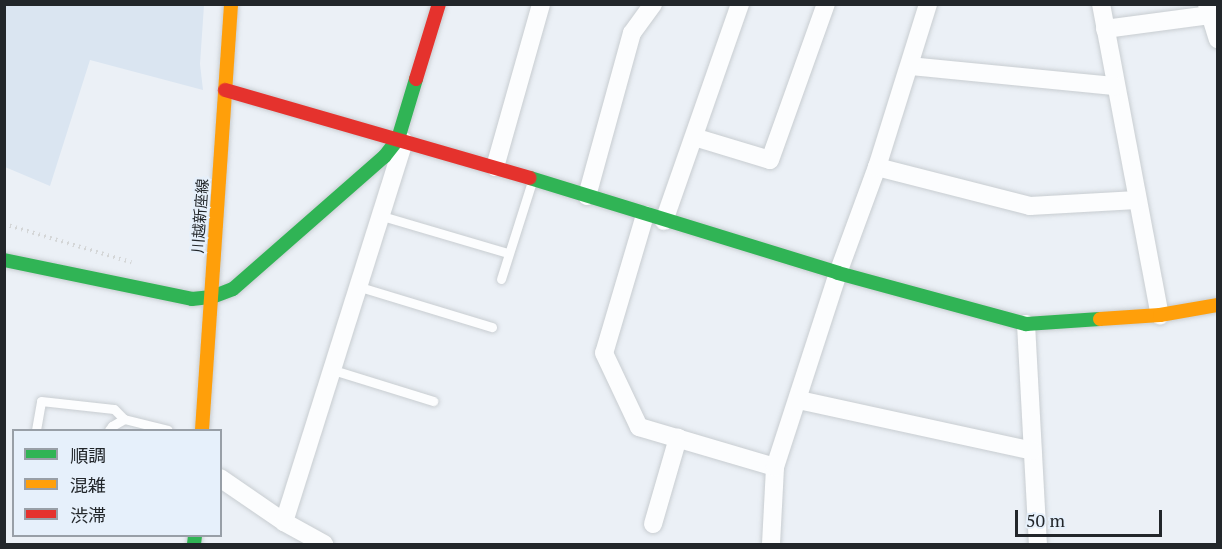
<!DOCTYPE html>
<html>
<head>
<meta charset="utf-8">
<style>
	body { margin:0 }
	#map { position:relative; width:1222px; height:549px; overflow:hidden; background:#ebf0f6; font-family:"PT Serif","Noto Sans JP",serif }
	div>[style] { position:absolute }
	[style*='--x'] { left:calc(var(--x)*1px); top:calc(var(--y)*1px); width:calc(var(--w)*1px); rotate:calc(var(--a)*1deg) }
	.built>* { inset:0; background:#dae5f1 }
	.path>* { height:4px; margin-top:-2px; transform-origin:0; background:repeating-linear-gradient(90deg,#d4d6d7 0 1.5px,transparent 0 6px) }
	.roads { filter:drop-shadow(0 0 2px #c8cdd1) drop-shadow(0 0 2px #c8cdd1) }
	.lane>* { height:9px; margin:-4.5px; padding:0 4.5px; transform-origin:4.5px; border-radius:4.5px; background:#fcfdfe }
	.street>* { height:18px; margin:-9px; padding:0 9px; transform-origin:9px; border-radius:9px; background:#fcfdfe }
	.fast>* { height:14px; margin:-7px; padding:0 7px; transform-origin:7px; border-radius:7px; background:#30b455 }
	.slow>* { height:14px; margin:-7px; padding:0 7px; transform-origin:7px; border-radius:7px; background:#ff9f0a }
	.jam>* { height:14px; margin:-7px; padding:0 7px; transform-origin:7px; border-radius:7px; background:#e5322d }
	span { translate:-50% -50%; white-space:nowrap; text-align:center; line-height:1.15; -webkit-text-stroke:4.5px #e6f0fb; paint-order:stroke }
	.street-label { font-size:15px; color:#22262a }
	.frame { position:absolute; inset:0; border:6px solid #22262a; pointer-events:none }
	.legend { position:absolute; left:12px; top:429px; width:210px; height:108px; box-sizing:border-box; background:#e6f0fb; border:2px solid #989fa7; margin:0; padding:8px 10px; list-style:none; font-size:18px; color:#22262a }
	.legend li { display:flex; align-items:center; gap:12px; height:30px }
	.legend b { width:30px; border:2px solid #989fa7 }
	.scale { position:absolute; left:1015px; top:510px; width:147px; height:27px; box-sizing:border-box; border:3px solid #22262a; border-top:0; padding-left:8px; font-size:18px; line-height:21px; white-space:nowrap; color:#22262a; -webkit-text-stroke:4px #e6f0fb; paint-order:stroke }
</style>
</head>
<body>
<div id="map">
	<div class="built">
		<div style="clip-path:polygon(4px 5px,204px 5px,200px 64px,203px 90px,90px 60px,50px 186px,5px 167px)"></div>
	</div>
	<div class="path">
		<div style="--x:4;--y:224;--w:133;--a:16.7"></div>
	</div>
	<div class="roads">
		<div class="lane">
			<div style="--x:382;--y:216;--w:131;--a:16.4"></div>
			<div style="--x:501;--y:279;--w:103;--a:-72.4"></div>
			<div style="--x:360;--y:287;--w:138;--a:16.9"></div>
			<div style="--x:333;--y:370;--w:105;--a:17.2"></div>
			<div style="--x:36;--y:430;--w:29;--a:-80"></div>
			<div style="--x:41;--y:401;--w:73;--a:6.3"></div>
			<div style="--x:114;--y:409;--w:14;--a:45"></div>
			<div style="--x:124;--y:419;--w:45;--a:14"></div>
			<div style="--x:109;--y:430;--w:5;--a:-53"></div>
			<div style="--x:112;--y:426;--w:14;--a:-30"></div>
		</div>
		<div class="street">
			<div style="--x:1101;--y:4;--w:317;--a:79.3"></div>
			<div style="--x:1207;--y:4;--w:37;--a:73"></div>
			<div style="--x:1105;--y:29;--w:106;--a:-7.6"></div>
			<div style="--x:910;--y:66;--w:206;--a:5.6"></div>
			<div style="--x:694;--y:137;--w:79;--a:16.8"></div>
			<div style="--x:770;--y:160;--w:166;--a:-70.3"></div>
			<div style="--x:495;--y:167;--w:169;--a:-74.2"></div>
			<div style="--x:877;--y:167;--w:158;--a:14.3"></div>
			<div style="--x:1030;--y:206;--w:107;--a:-3.2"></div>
			<div style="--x:587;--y:196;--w:169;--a:-74.6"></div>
			<div style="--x:632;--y:33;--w:36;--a:-54"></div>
			<div style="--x:645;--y:215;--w:144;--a:106.5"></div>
			<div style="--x:604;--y:353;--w:82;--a:64.7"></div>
			<div style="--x:639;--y:427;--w:142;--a:16.4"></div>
			<div style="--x:664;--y:221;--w:230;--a:-70.7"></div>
			<div style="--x:1026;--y:324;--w:220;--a:86.9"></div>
			<div style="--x:799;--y:400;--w:239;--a:12.3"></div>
			<div style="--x:220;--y:478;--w:78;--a:34.5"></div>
			<div style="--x:284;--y:522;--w:46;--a:28.8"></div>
			<div style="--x:284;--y:522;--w:399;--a:-72.5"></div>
			<div style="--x:653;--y:524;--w:90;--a:-73.8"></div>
			<div style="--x:771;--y:544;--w:77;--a:-87"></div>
			<div style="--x:775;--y:467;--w:204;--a:-72"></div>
			<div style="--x:838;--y:273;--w:113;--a:-69.8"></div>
			<div style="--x:877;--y:167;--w:171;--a:-72.6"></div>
		</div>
		<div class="fast">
			<div style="--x:530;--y:178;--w:322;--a:17.1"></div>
			<div style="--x:838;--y:273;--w:195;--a:15.2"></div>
			<div style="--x:1026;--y:324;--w:74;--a:-3.9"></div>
			<div style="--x:4;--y:260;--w:192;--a:11.7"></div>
			<div style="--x:192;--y:299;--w:20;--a:-6"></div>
			<div style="--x:212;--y:297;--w:22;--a:-21"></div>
			<div style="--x:233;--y:289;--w:201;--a:-41.2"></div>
			<div style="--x:384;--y:157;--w:23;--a:-52"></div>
			<div style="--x:398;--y:139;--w:63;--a:-73.3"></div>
			<div style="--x:194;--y:544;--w:8;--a:-83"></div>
		</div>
		<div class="slow">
			<div style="--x:1100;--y:319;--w:60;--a:-3.8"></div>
			<div style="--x:1160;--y:315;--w:59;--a:-9.8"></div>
			<div style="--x:202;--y:430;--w:427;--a:-86.1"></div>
		</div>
		<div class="jam">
			<div style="--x:416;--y:79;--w:78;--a:-73"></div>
			<div style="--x:225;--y:90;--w:317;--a:16.1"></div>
		</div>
	</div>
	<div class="street-label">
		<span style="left:200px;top:216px;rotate:-86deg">川越新座線</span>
	</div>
	<div class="frame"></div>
	<ul class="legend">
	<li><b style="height:8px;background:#30b455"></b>順調</li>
	<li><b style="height:8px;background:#ff9f0a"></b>混雑</li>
	<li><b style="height:8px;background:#e5322d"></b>渋滞</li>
	</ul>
	<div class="scale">50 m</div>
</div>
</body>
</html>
